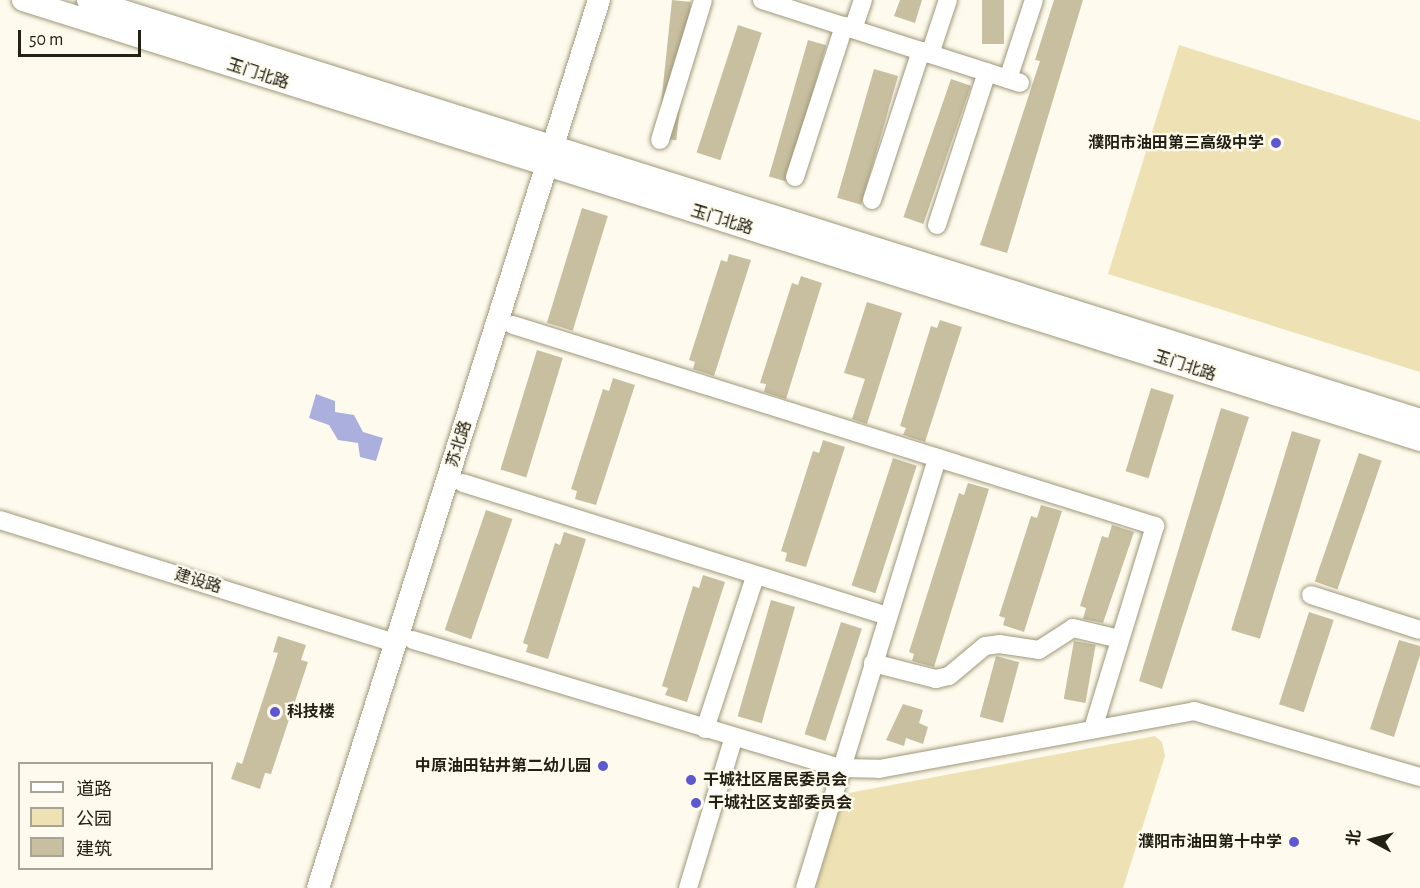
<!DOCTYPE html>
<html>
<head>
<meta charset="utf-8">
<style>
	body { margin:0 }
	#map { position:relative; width:1420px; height:888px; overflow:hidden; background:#fefbee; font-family:"Alegreya Sans","Noto Sans SC",sans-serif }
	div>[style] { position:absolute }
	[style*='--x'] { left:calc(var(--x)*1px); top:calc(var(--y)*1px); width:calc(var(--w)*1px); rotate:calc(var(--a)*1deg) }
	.green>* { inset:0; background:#eee2b4 }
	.water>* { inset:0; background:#abafdd }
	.building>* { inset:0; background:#c7bf9f; transform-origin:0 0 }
	.roads { filter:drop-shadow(0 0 2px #9f9778) drop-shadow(0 0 2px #9f9778) }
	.minor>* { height:18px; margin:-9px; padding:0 9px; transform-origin:9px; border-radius:9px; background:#fff }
	.tertiary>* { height:22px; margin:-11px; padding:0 11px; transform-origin:11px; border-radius:11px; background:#fff }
	.dots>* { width:16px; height:16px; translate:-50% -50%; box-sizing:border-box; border:3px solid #fefbee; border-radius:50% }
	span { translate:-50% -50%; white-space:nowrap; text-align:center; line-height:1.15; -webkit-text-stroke:4.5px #fefbee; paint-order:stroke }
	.street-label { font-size:16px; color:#232014 }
	.poi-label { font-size:16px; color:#232014; font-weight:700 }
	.right { translate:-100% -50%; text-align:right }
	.left { translate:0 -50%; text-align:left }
	.legend { position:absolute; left:18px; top:762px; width:195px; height:108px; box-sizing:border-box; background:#fefbee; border:2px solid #a6a397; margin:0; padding:8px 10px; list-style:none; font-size:18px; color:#232014 }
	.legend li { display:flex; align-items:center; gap:12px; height:30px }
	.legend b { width:30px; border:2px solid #a6a397 }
	.north { position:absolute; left:1342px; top:810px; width:60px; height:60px; -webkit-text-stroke:4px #fefbee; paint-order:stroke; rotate:277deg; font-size:16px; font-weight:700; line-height:24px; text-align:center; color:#232014 }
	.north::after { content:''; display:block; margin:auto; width:21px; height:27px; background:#232014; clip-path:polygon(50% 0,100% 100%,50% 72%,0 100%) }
	.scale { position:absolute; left:18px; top:30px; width:123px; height:27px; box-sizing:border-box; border:3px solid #232014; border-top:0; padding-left:8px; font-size:18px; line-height:21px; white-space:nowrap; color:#232014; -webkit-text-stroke:4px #fefbee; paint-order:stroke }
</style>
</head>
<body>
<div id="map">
	<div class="green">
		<div style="clip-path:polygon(1179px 45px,1420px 121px,1420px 372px,1108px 274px)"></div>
		<div style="clip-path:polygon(1155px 736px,1162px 742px,1165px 756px,1123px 888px,816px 888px,843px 794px)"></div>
	</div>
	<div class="water">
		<div style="clip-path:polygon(316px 394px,335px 401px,335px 412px,354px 415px,363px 432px,383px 438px,376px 461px,360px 457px,358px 443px,338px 440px,329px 425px,309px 418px)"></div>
	</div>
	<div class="building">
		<div style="left:672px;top:0;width:19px;height:139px;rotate:6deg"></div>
		<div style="clip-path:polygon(900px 0,922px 0,915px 23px,894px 16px)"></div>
		<div style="left:982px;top:0;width:22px;height:44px"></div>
		<div style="clip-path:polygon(1054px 0,1083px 0,1007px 253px,980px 245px,1040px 61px,1035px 60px)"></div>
		<div style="left:738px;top:25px;width:25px;height:134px;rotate:18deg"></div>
		<div style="left:808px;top:40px;width:19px;height:142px;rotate:16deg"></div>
		<div style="left:874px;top:69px;width:25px;height:134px;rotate:16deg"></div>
		<div style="left:951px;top:79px;width:21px;height:146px;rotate:19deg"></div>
		<div style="left:582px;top:208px;width:27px;height:120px;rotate:17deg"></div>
		<div style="clip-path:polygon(729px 254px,751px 260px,714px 376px,693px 369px,695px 362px,689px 360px,721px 260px,727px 262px)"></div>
		<div style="clip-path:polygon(801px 276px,822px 283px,786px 399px,764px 392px,766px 384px,760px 383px,792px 283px,798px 285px)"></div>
		<div style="clip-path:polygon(867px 302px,902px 313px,867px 424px,852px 419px,865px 379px,844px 373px)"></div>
		<div style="clip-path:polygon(940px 320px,962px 327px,925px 442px,903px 435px,906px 428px,900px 426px,931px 326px,937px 328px)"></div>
		<div style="left:537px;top:350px;width:27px;height:125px;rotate:17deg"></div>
		<div style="clip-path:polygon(613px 378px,635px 385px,596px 505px,575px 499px,577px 491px,571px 489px,603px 389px,609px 391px)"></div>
		<div style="left:1151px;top:388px;width:24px;height:87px;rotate:17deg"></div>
		<div style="clip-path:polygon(1221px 408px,1249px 417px,1162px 689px,1139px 681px)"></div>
		<div style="left:1292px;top:431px;width:30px;height:208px;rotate:17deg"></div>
		<div style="clip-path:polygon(823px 440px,845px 447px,806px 567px,785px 561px,787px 553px,781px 551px,813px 451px,819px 453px)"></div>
		<div style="left:1359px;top:453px;width:24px;height:136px;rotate:19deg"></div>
		<div style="left:893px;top:458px;width:25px;height:134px;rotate:18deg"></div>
		<div style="clip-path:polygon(968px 483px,989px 489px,934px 667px,912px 661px,914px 654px,909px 652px,959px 493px,964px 495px)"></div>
		<div style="clip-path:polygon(1041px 505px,1062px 511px,1024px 632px,1003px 625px,1005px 618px,999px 616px,1031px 516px,1037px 518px)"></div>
		<div style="left:486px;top:510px;width:28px;height:127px;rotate:19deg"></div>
		<div style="clip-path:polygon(1112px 525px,1134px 532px,1103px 623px,1083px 619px,1086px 608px,1080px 606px,1102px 536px,1108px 538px)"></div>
		<div style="clip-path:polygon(564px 532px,586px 539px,548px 659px,526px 652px,528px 645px,523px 643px,555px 543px,560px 545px)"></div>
		<div style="clip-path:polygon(703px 575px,725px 582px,687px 702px,665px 695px,668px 688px,662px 686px,693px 586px,699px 588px)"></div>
		<div style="left:771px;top:600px;width:25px;height:121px;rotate:16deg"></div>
		<div style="left:1309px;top:612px;width:26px;height:97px;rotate:18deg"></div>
		<div style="left:841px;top:622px;width:22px;height:118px;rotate:18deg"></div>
		<div style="clip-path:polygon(278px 636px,306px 645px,301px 660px,308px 662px,271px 774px,265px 773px,260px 789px,231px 779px,237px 762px,242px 764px,278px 653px,273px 652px)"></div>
		<div style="clip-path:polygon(1399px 640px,1420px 646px,1420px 655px,1394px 737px,1370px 729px)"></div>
		<div style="left:1074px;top:641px;width:22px;height:59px;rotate:10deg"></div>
		<div style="left:996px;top:656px;width:24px;height:63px;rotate:15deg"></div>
		<div style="clip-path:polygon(903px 704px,923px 710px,919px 723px,928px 727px,923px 744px,906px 738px,904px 746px,886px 740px)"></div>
	</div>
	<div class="roads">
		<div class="minor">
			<div style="--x:762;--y:0;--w:271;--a:17.8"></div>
			<div style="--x:853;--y:29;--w:31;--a:-71"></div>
			<div style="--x:930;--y:54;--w:57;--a:-71.6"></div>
			<div style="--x:1008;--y:79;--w:83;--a:-71.8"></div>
			<div style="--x:660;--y:140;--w:146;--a:-72.9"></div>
			<div style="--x:795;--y:177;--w:159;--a:-72"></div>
			<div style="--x:872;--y:200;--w:157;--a:-71.8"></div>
			<div style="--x:937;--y:225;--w:161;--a:-71.9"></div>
			<div style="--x:513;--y:325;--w:673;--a:17.38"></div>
			<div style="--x:1155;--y:526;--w:212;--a:107"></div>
			<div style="--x:463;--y:483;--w:444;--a:17.4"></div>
			<div style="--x:0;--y:520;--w:415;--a:17.3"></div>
			<div style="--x:1311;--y:595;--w:114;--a:17.8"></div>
			<div style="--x:413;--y:640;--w:446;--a:16.7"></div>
			<div style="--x:840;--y:768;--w:39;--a:1"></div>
			<div style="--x:879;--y:769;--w:320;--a:-10.4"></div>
			<div style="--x:1194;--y:711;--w:235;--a:16.3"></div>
			<div style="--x:873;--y:663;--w:65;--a:14.3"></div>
			<div style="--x:936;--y:679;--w:13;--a:-13"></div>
			<div style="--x:949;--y:676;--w:47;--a:-39.8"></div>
			<div style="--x:985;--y:646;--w:14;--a:-8"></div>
			<div style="--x:999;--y:644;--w:40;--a:8.5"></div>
			<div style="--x:1039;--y:650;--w:40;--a:-32.9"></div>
			<div style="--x:1073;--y:628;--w:48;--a:13.2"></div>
			<div style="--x:705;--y:729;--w:160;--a:-71.8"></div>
			<div style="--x:688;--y:888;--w:158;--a:-73.1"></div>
			<div style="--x:805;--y:888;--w:450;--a:-72.9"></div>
		</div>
		<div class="tertiary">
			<div style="--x:23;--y:0;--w:1465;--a:17.48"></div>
			<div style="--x:88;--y:0;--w:1397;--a:17.5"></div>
			<div style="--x:318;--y:888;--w:931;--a:-72.44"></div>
		</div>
	</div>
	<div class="dots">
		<div style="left:1276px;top:143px;background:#5d58d0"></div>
		<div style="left:275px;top:712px;background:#5d58d0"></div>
		<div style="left:603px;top:766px;background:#5d58d0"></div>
		<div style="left:691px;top:780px;background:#5d58d0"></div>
		<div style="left:696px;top:803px;background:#5d58d0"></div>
		<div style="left:1294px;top:842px;background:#5d58d0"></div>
	</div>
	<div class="street-label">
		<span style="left:258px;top:74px;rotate:18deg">玉门北路</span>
		<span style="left:722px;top:220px;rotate:17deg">玉门北路</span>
		<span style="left:1185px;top:366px;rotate:18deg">玉门北路</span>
		<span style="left:459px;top:444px;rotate:-72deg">苏北路</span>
		<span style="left:198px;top:581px;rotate:17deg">建设路</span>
	</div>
	<div class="poi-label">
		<span class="right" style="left:1264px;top:143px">濮阳市油田第三高级中学</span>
		<span class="left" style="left:287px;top:712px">科技楼</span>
		<span class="right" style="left:591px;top:766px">中原油田钻井第二幼儿园</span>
		<span class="left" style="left:703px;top:780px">干城社区居民委员会</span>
		<span class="left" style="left:708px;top:803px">干城社区支部委员会</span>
		<span class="right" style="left:1282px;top:842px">濮阳市油田第十中学</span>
	</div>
	<ul class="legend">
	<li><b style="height:8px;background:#fff"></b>道路</li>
	<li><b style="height:16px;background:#eee2b4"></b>公园</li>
	<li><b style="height:16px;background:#c7bf9f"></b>建筑</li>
	</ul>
	<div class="north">北</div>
	<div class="scale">50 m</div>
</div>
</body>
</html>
